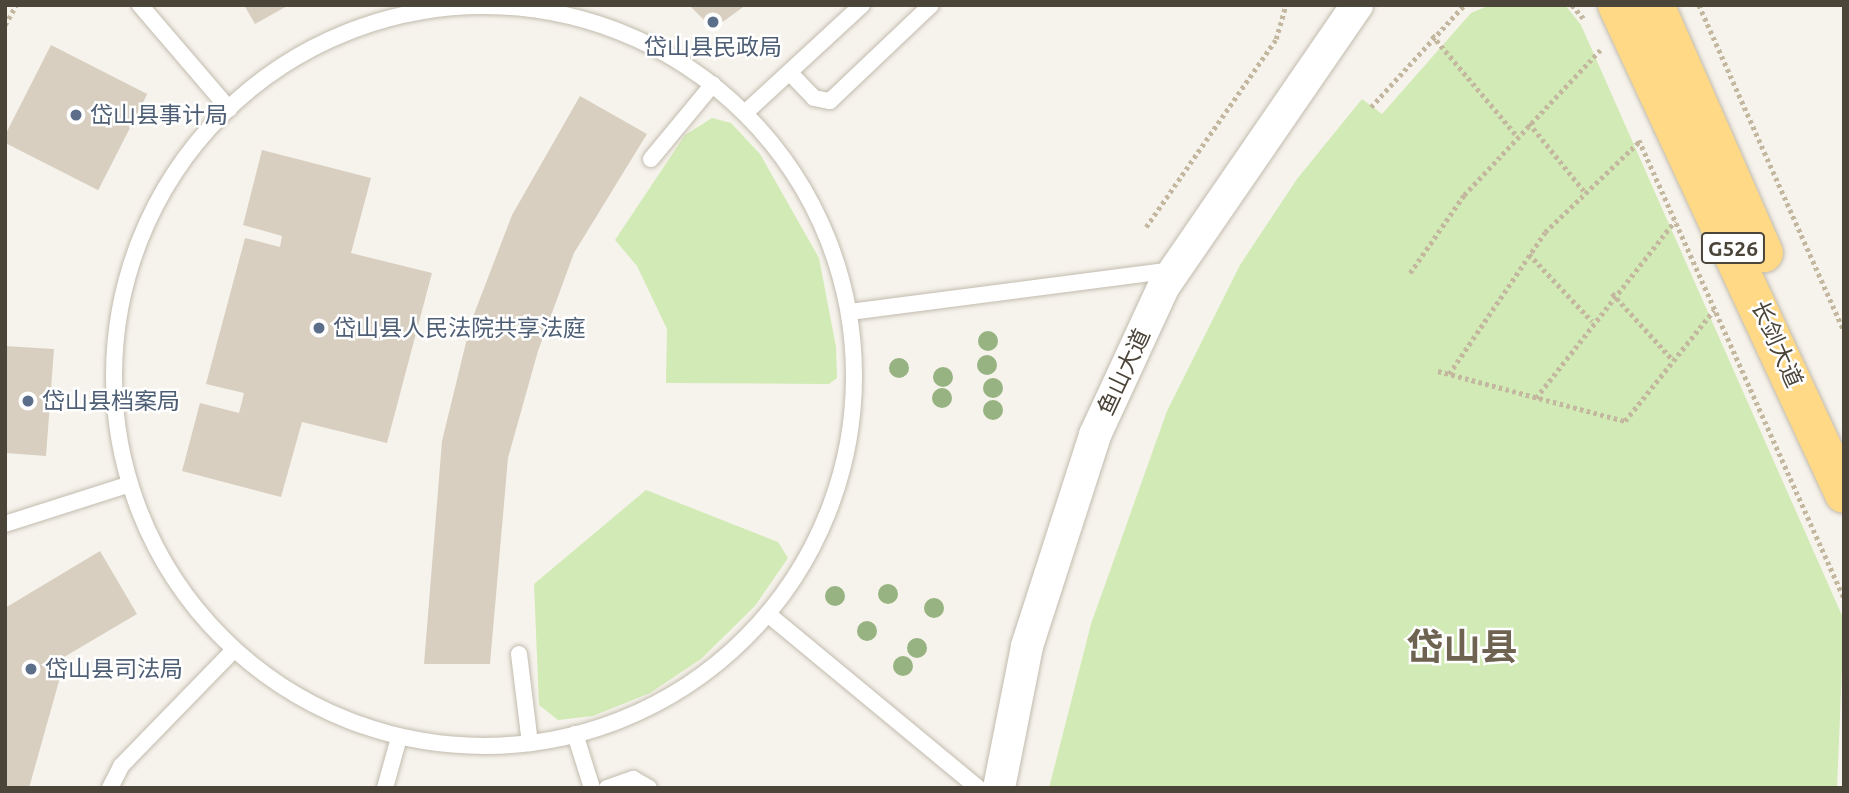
<!DOCTYPE html>
<html>
<head>
<meta charset="utf-8">
<style>
	body { margin:0 }
	#map { position:relative; width:1849px; height:793px; overflow:hidden; background:#f6f3ec; font-family:Ubuntu,"Noto Sans SC",sans-serif }
	div>[style] { position:absolute }
	[style*='--x'] { left:calc(var(--x)*1px); top:calc(var(--y)*1px); width:calc(var(--w)*1px); rotate:calc(var(--a)*1deg) }
	.green>* { inset:0; background:#d2eab5 }
	.building>* { inset:0; background:#d8cfc1; transform-origin:0 0 }
	.path>* { height:4.5px; margin-top:-2.25px; transform-origin:0; background:repeating-linear-gradient(90deg,#c4b79f 0 3.5px,transparent 0 7px) }
	.roads { filter:drop-shadow(0 0 2px #c2bbae) drop-shadow(0 0 2px #c2bbae) }
	.service>* { height:16px; margin:-8px; padding:0 8px; transform-origin:8px; border-radius:8px; background:#fff }
	.service>.ring { margin:-8px; padding:0; box-sizing:content-box; background:none; border:16px solid #fff; border-radius:50% }
	.minor>* { height:32px; margin:-16px; padding:0 16px; transform-origin:16px; border-radius:16px; background:#fff }
	.trunk>* { height:38px; margin:-19px; padding:0 19px; transform-origin:19px; border-radius:19px; background:#ffd985 }
	.trees>* { width:20px; height:20px; margin:-10px; border-radius:50%; background:#97b381 }
	.dots>* { width:19px; height:19px; translate:-50% -50%; box-sizing:border-box; border:4px solid #fff; border-radius:50% }
	span { translate:-50% -50%; white-space:nowrap; text-align:center; line-height:1.15; -webkit-text-stroke:5px #fff; paint-order:stroke }
	.shield-label span { padding:2px 5px; background:#fff; border:2px solid; border-radius:5px; -webkit-text-stroke-width:0 }
	.shield-label { font-size:21px; color:#4b4439; font-weight:700 }
	.service-label { font-size:23px; color:#4e5e75 }
	.left { translate:0 -50%; text-align:left }
	.street-label { font-size:23px; color:#4b4439 }
	.town-label { font-size:37px; color:#6e6250; font-weight:700 }
	.frame { position:absolute; inset:0; border:7px solid #4b4439; pointer-events:none }
</style>
</head>
<body>
<div id="map">
	<div class="green">
		<div style="clip-path:polygon(1490px 5px,1565px 5px,1581px 25px,1844px 620px,1837px 788px,1049px 788px,1091px 624px,1167px 411px,1240px 265px,1297px 179px,1362px 99px,1382px 114px,1471px 13px)"></div>
		<div style="clip-path:polygon(712px 118px,731px 123px,760px 154px,819px 258px,836px 347px,837px 378px,829px 384px,666px 383px,667px 329px,637px 266px,615px 240px,685px 135px)"></div>
		<div style="clip-path:polygon(646px 490px,778px 542px,788px 558px,755px 606px,701px 659px,650px 693px,593px 716px,558px 720px,539px 705px,534px 584px)"></div>
	</div>
	<div class="building">
		<div style="clip-path:polygon(244px 5px,289px 5px,255px 24px)"></div>
		<div style="clip-path:polygon(689px 5px,746px 5px,713px 29px)"></div>
		<div style="left:51px;top:45px;width:108px;height:108px;rotate:27deg"></div>
		<div style="clip-path:polygon(580px 96px,647px 134px,574px 253px,538px 351px,508px 458px,490px 664px,424px 664px,442px 441px,471px 322px,512px 215px)"></div>
		<div style="clip-path:polygon(262px 150px,371px 178px,351px 253px,432px 273px,387px 443px,302px 422px,281px 497px,182px 471px,200px 403px,239px 413px,244px 393px,206px 384px,245px 238px,280px 247px,282px 236px,243px 225px)"></div>
		<div style="clip-path:polygon(5px 346px,54px 349px,46px 456px,5px 453px)"></div>
		<div style="clip-path:polygon(100px 551px,137px 614px,54px 663px,61px 674px,29px 788px,5px 788px,5px 608px)"></div>
	</div>
	<div class="path">
		<div style="--x:1572;--y:5;--w:20;--a:49"></div>
		<div style="--x:1699;--y:5;--w:357;--a:66"></div>
		<div style="--x:5;--y:25;--w:23;--a:-61"></div>
		<div style="--x:1432;--y:35;--w:132;--a:49.9"></div>
		<div style="--x:1371;--y:107;--w:138;--a:-47.6"></div>
		<div style="--x:1529;--y:123;--w:87;--a:51"></div>
		<div style="--x:1639;--y:140;--w:502;--a:65.89"></div>
		<div style="--x:1146;--y:227;--w:229;--a:-55.3"></div>
		<div style="--x:1276;--y:39;--w:35;--a:-74"></div>
		<div style="--x:1529;--y:254;--w:92;--a:46.8"></div>
		<div style="--x:1410;--y:273;--w:95;--a:-55.3"></div>
		<div style="--x:1464;--y:195;--w:199;--a:-46.8"></div>
		<div style="--x:1612;--y:293;--w:91;--a:47.7"></div>
		<div style="--x:1438;--y:371;--w:194;--a:15"></div>
		<div style="--x:1625;--y:421;--w:142;--a:-51.3"></div>
		<div style="--x:1449;--y:374;--w:171;--a:-55.9"></div>
		<div style="--x:1545;--y:232;--w:132;--a:-43.8"></div>
		<div style="--x:1536;--y:398;--w:225;--a:-51.9"></div>
	</div>
	<div class="roads">
		<div class="service">
			<div style="--x:140;--y:5;--w:137;--a:49.4"></div>
			<div class="ring" style="left:114px;top:6px;width:724px;height:724px"></div>
			<div style="--x:791;--y:74;--w:33;--a:46"></div>
			<div style="--x:814;--y:98;--w:16;--a:11"></div>
			<div style="--x:830;--y:101;--w:139;--a:-43.5"></div>
			<div style="--x:746;--y:112;--w:158;--a:-42.7"></div>
			<div style="--x:651;--y:159;--w:97;--a:-50.4"></div>
			<div style="--x:850;--y:312;--w:326;--a:-7.4"></div>
			<div style="--x:5;--y:524;--w:128;--a:-17.7"></div>
			<div style="--x:769;--y:615;--w:271;--a:39.6"></div>
			<div style="--x:519;--y:654;--w:90;--a:83"></div>
			<div style="--x:575;--y:734;--w:57;--a:72.5"></div>
			<div style="--x:110;--y:788;--w:25;--a:-63"></div>
			<div style="--x:121;--y:766;--w:159;--a:-45.8"></div>
			<div style="--x:385;--y:788;--w:52;--a:-74.4"></div>
			<div style="--x:607;--y:788;--w:28;--a:-19"></div>
			<div style="--x:633;--y:779;--w:18;--a:29"></div>
		</div>
		<div class="minor">
			<div style="--x:999;--y:788;--w:145;--a:-78.8"></div>
			<div style="--x:1027;--y:646;--w:222;--a:-72.1"></div>
			<div style="--x:1095;--y:435;--w:164;--a:-65.2"></div>
			<div style="--x:1164;--y:286;--w:341;--a:-55.5"></div>
		</div>
		<div class="trunk">
			<div style="--x:1617;--y:5;--w:539;--a:65.1"></div>
			<div style="--x:1655;--y:5;--w:271;--a:66.3"></div>
		</div>
	</div>
	<div class="trees">
		<div style="left:988px;top:341px"></div>
		<div style="left:987px;top:365px"></div>
		<div style="left:899px;top:368px"></div>
		<div style="left:943px;top:377px"></div>
		<div style="left:993px;top:388px"></div>
		<div style="left:942px;top:398px"></div>
		<div style="left:993px;top:410px"></div>
		<div style="left:888px;top:594px"></div>
		<div style="left:835px;top:596px"></div>
		<div style="left:934px;top:608px"></div>
		<div style="left:867px;top:631px"></div>
		<div style="left:917px;top:648px"></div>
		<div style="left:903px;top:666px"></div>
	</div>
	<div class="dots">
		<div style="left:713px;top:22px;background:#5c6f8a"></div>
		<div style="left:76px;top:115px;background:#5c6f8a"></div>
		<div style="left:319px;top:328px;background:#5c6f8a"></div>
		<div style="left:28px;top:401px;background:#5c6f8a"></div>
		<div style="left:31px;top:669px;background:#5c6f8a"></div>
	</div>
	<div class="shield-label">
		<span style="left:1733px;top:248px">G526</span>
	</div>
	<div class="service-label">
		<span style="left:713px;top:47px">岱山县民政局</span>
		<span class="left" style="left:90px;top:115px">岱山县事计局</span>
		<span class="left" style="left:333px;top:328px">岱山县人民法院共享法庭</span>
		<span class="left" style="left:42px;top:401px">岱山县档案局</span>
		<span class="left" style="left:45px;top:669px">岱山县司法局</span>
	</div>
	<div class="street-label">
		<span style="left:1777px;top:344px;rotate:66deg">长剑大道</span>
		<span style="left:1124px;top:372px;rotate:-65deg">鱼山大道</span>
	</div>
	<div class="town-label">
		<span style="left:1462px;top:647px">岱山县</span>
	</div>
	<div class="frame"></div>
</div>
</body>
</html>
